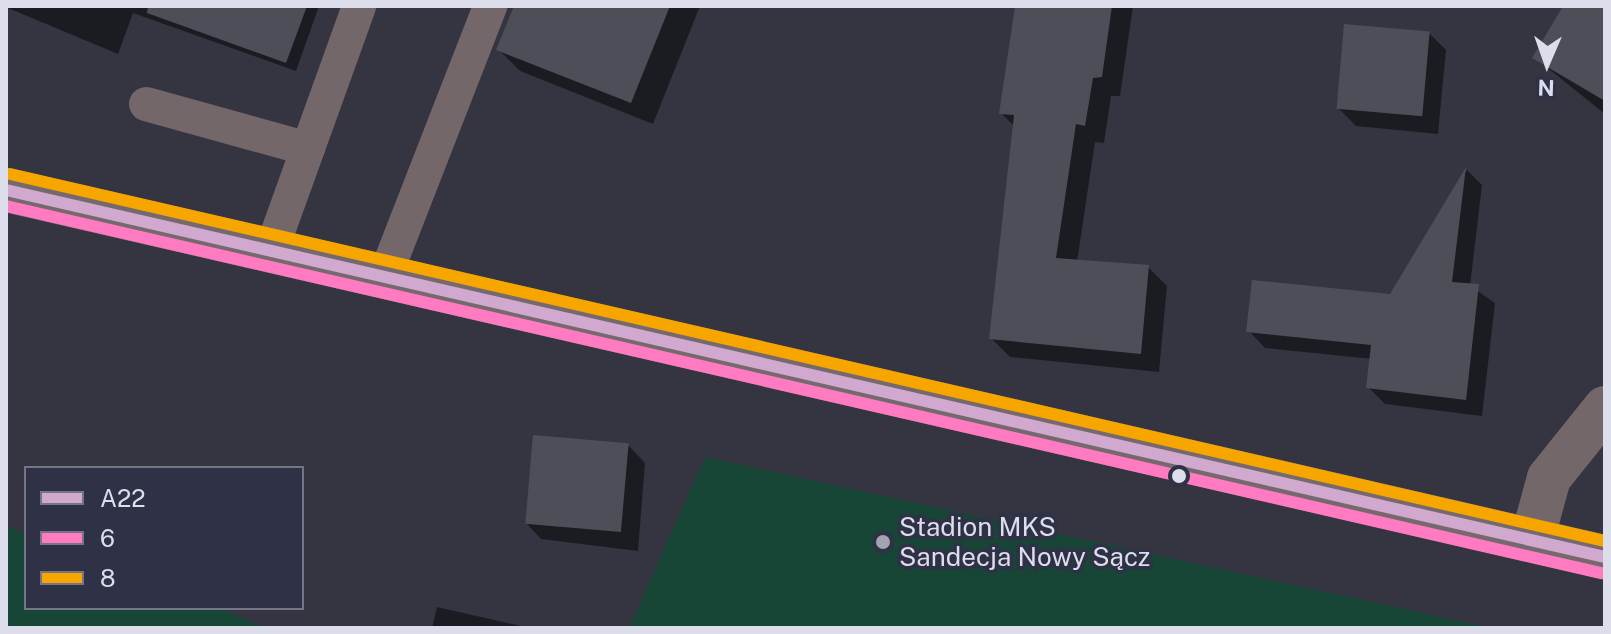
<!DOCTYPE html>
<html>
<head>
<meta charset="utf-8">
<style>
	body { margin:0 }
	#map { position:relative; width:1611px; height:634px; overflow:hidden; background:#343541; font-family:"Public Sans",sans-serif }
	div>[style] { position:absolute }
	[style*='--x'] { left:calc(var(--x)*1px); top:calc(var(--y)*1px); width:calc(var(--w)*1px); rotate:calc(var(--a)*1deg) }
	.green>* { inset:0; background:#184636 }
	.shadow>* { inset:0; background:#0007 }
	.building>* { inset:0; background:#4d4e58; transform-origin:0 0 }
	.lane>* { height:34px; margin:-17px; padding:0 17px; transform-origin:17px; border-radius:17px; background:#74676a }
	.street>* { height:44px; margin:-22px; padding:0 22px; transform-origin:22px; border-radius:22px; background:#74676a }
	.secondary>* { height:44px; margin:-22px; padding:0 22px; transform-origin:22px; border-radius:22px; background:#76696e }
	.bus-1>* { height:12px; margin:-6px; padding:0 6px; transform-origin:6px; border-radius:6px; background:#d1a9cf }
	.bus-2>* { height:12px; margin:-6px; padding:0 6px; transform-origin:6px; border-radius:6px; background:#fe7ac1 }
	.bus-3>* { height:12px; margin:-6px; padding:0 6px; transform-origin:6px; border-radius:6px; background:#f7a600 }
	.dots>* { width:22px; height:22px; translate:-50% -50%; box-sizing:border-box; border:4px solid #2f3146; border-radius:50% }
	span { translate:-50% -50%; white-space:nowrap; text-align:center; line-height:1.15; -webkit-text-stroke:7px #2f3146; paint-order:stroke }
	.poi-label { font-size:26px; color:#dcdeec }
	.left { translate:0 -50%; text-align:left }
	.frame { position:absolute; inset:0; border:8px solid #dcdeec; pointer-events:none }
	.legend { position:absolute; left:24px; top:466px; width:280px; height:144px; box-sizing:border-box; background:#2f3146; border:2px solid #747688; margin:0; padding:10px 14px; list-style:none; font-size:24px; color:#dcdeec }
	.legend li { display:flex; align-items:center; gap:16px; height:40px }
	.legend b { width:40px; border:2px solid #747688 }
	.north { position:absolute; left:1507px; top:24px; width:80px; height:80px; -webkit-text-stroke:6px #2f3146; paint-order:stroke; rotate:182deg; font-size:22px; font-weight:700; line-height:32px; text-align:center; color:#dcdeec }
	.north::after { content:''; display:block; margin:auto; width:28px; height:36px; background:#dcdeec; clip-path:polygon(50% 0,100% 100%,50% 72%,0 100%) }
</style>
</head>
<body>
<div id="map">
	<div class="green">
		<div style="clip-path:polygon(705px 457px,1492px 628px,629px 628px)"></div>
		<div style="clip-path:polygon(6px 526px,26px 534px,26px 608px,220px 608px,266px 628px,6px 628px)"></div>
	</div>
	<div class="shadow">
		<div style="clip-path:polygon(319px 6px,296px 71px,133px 13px,118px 54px,8px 8px)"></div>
		<div style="clip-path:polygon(516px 6px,700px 6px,653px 124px,520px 71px,498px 49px)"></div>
		<div style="clip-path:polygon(1017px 6px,1133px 6px,1120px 96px,1111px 96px,1104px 143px,1095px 142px,1077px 262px,1148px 267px,1167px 286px,1159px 372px,1010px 357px,991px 338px,1015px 127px,1001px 113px)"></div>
		<div style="clip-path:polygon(1565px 6px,1590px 6px,1605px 15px,1605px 114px,1534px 57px)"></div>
		<div style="clip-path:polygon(1429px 33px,1446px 50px,1438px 134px,1356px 126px,1339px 109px)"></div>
		<div style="clip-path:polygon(1467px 170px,1482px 185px,1470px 286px,1495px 303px,1482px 416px,1385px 404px,1368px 387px,1372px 359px,1265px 348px,1249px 331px,1391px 296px)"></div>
		<div style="clip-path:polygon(629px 446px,645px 463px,638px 551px,541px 539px,525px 522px)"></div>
		<div style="clip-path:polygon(437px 607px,530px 628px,432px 628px)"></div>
	</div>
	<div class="building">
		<div style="clip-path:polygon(148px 6px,307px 6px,286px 63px,147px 13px)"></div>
		<div style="clip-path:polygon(514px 6px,670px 6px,631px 103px,496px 50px)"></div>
		<div style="clip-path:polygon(1015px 6px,1112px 6px,1102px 77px,1093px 78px,1085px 126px,1076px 124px,1056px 258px,1149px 265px,1141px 354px,989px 339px,1014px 115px,999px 114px)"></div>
		<div style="clip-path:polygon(1563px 6px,1605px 6px,1605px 101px,1532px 58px)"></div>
		<div style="left:1344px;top:24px;width:86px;height:85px;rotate:5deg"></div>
		<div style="clip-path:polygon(1466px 167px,1452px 282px,1479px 284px,1466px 400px,1366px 388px,1371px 345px,1246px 332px,1252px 280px,1390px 294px)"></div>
		<div style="left:533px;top:435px;width:96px;height:89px;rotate:5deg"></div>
	</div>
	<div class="lane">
		<div style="--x:146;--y:104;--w:168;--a:15.5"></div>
		<div style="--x:271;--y:251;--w:260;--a:-70.2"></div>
		<div style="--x:385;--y:276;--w:290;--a:-68.7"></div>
	</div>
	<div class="street">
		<div style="--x:1532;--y:540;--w:64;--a:-74.7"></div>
		<div style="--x:1549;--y:478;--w:90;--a:-51.3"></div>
	</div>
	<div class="secondary">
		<div style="--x:6;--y:190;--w:1641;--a:12.93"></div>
	</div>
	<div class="bus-1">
		<div style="--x:6;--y:190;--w:1641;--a:12.93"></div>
	</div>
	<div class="bus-2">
		<div style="--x:6;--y:206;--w:1637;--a:12.96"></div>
	</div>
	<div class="bus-3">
		<div style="--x:10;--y:174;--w:1637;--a:12.96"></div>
	</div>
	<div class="dots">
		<div style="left:1179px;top:476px;background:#dcdeec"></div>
		<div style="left:883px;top:542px;background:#a1a3b0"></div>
	</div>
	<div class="poi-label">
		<span class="left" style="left:899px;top:542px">Stadion MKS<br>Sandecja Nowy Sącz</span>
	</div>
	<div class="frame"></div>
	<ul class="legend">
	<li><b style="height:10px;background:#d1a9cf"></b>A22</li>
	<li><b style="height:10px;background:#fe7ac1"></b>6</li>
	<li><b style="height:10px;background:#f7a600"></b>8</li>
	</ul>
	<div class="north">N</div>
</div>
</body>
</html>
